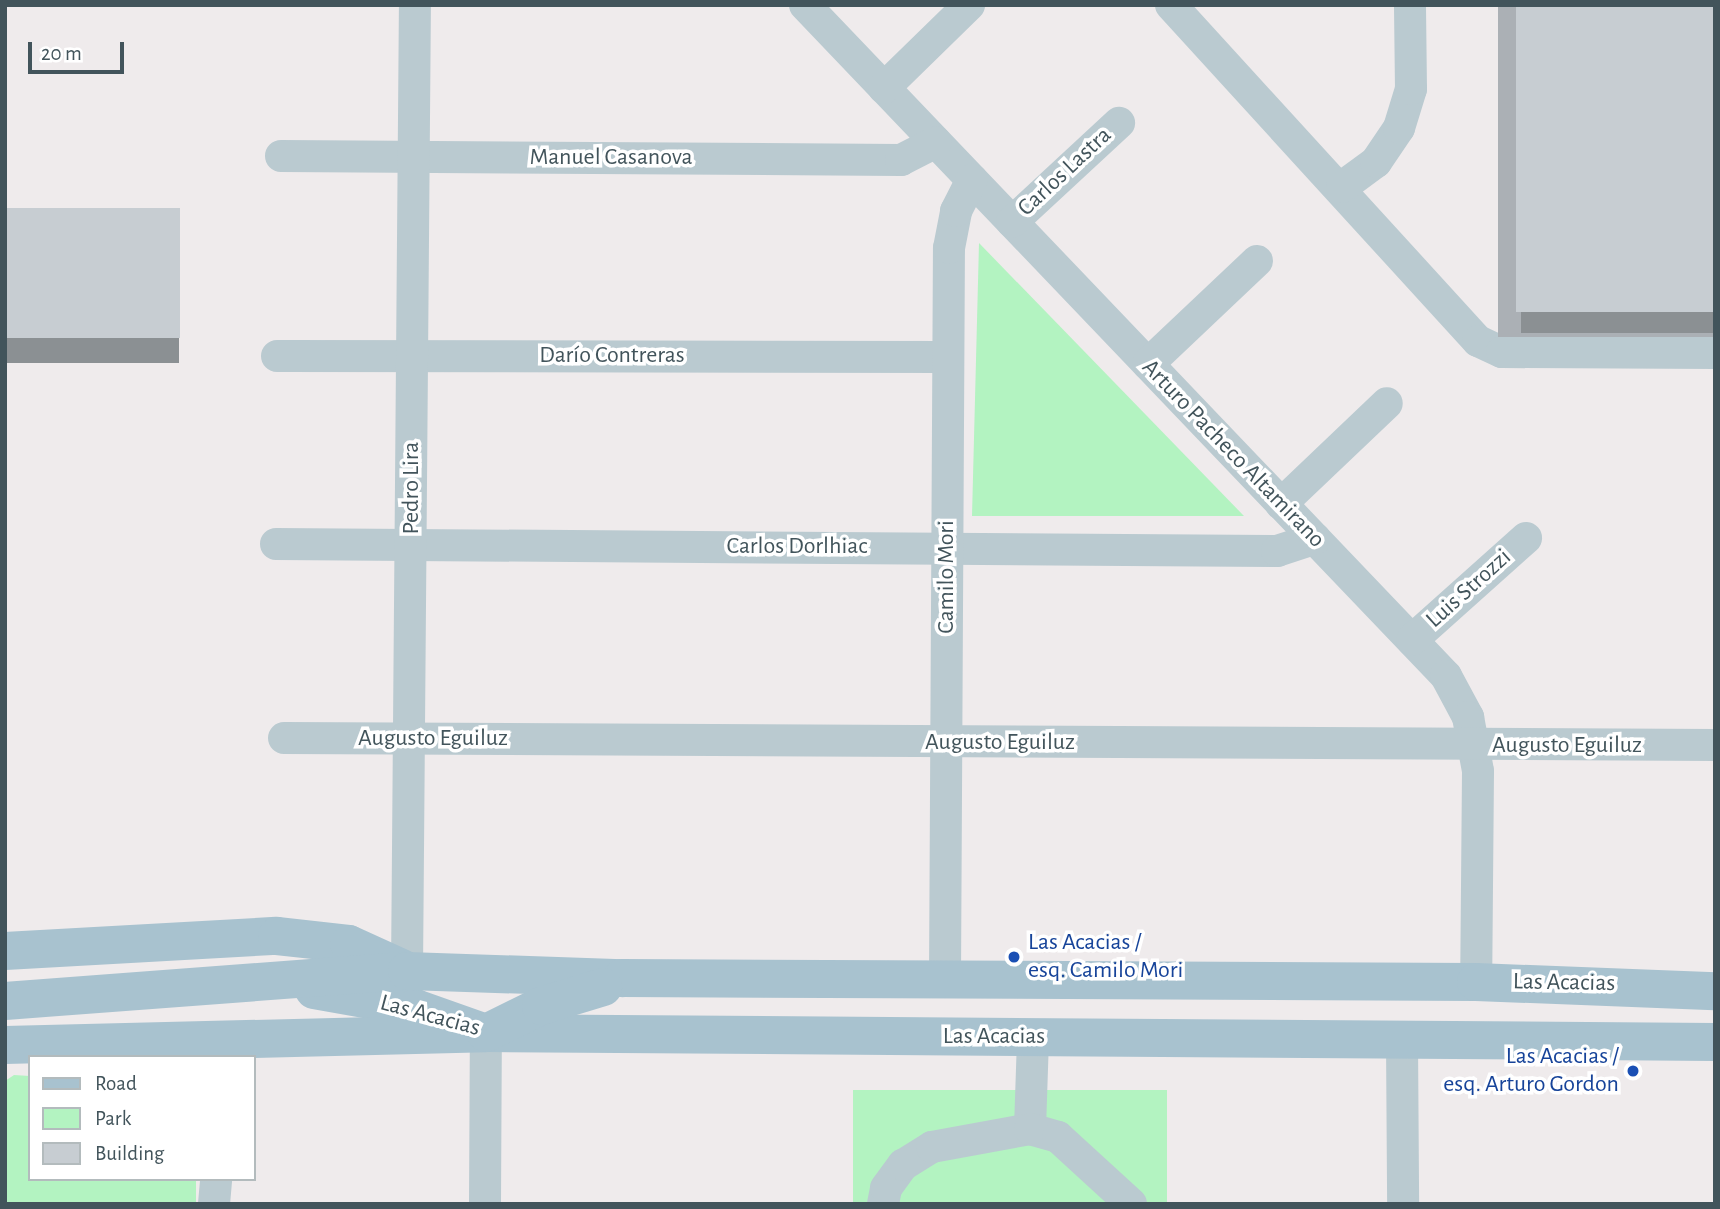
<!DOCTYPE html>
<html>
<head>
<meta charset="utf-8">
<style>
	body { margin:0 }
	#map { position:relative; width:1720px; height:1209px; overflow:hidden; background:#efebec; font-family:"Alegreya Sans",sans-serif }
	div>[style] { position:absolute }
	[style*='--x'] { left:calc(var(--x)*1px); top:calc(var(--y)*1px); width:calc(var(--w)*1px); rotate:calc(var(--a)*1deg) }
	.green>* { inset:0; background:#b3f3c1; transform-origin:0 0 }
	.minor>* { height:32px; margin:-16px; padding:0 16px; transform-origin:16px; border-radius:16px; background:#bacad0 }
	.major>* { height:38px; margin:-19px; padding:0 19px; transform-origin:19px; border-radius:19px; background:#a8c2cf }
	.wall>* { inset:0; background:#abb0b5; transform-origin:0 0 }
	.shaded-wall>* { inset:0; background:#8b9093; transform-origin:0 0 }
	.building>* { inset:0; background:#c7cdd2; transform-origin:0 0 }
	.dots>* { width:19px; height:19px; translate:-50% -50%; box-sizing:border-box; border:4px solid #fff; border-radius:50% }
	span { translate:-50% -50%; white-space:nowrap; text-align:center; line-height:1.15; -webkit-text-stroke:7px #fff; paint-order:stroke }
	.street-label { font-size:24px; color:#42545b }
	.transit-label { font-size:24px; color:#164399 }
	.left { translate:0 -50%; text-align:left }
	.right { translate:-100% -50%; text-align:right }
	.frame { position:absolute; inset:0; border:7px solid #42545b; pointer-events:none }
	.legend { position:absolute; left:28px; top:1055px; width:228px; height:126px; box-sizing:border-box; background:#fff; border:2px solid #b3bbbd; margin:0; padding:9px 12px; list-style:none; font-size:21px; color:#42545b }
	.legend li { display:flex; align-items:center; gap:14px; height:35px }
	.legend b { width:35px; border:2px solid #b3bbbd }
	.scale { position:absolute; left:28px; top:42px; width:96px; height:32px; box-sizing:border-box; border:4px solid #42545b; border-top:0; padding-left:9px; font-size:21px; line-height:24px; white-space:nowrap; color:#42545b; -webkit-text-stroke:5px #fff; paint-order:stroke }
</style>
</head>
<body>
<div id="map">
	<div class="green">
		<div style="clip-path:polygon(979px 243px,1244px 516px,972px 516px)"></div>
		<div style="clip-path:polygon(14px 1075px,30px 1076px,30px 1179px,196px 1179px,196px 1204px,5px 1204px,5px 1081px)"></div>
		<div style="left:853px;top:1090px;width:314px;height:114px"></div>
	</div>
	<div class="minor">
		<div style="--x:805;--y:5;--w:928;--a:46.31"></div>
		<div style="--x:1446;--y:676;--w:47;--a:61.8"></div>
		<div style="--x:1468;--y:717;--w:55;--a:79.5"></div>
		<div style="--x:1478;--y:771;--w:211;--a:90.5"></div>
		<div style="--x:1171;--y:5;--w:455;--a:47.6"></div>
		<div style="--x:1478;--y:341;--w:26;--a:25"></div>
		<div style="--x:1502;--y:352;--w:213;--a:0.3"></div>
		<div style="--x:884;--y:88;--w:119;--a:-44.3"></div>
		<div style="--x:281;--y:156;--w:620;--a:0.37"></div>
		<div style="--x:901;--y:160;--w:39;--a:-27"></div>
		<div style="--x:1342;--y:187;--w:42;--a:-36.3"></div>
		<div style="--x:1376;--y:162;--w:41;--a:-55.9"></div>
		<div style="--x:1399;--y:128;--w:41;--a:-72.9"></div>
		<div style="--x:1411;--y:89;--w:84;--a:-90.7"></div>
		<div style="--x:1012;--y:222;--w:146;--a:-42.8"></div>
		<div style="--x:277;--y:356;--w:671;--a:0.09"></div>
		<div style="--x:1148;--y:364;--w:150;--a:-43.4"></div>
		<div style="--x:1281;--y:504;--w:146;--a:-43.6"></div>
		<div style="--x:276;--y:544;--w:1001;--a:0.4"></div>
		<div style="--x:1277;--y:551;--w:40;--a:-18"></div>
		<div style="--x:1412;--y:640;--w:153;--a:-41.8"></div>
		<div style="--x:284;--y:738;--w:1431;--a:0.28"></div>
		<div style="--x:407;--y:971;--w:966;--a:-89.53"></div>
		<div style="--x:945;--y:979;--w:731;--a:-89.69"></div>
		<div style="--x:949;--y:248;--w:38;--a:-79"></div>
		<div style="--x:956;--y:211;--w:35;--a:-63"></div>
		<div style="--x:1402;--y:1041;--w:163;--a:89.6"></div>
		<div style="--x:1030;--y:1129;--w:92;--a:-88.1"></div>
		<div style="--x:214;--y:1204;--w:25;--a:-85"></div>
		<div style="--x:485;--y:1204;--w:171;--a:-89.7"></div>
		<div style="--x:883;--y:1204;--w:16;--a:-79"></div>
		<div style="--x:886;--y:1188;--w:29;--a:-54"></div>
		<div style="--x:903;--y:1165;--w:34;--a:-32"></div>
		<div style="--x:932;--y:1147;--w:100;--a:-10.4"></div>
		<div style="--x:1030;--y:1129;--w:29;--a:16"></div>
		<div style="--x:1058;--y:1137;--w:99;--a:42.5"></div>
	</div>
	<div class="major">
		<div style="--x:5;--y:951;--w:272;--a:-3.2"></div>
		<div style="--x:277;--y:936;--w:72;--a:6.3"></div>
		<div style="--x:349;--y:944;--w:58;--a:24.4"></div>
		<div style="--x:314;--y:990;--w:103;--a:10.1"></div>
		<div style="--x:415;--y:1008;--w:75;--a:19.4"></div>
		<div style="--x:486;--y:1033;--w:1229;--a:0.42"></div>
		<div style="--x:5;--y:1001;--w:403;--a:-4.3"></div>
		<div style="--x:407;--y:971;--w:215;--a:1.9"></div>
		<div style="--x:622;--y:978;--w:854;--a:0.27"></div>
		<div style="--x:1476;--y:982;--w:239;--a:2.2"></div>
		<div style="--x:5;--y:1045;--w:481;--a:-1.4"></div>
		<div style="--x:486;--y:1033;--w:61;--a:-26.1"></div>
		<div style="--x:541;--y:1006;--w:65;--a:-17"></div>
	</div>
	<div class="wall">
		<div style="left:1498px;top:5px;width:217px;height:332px"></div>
	</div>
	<div class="shaded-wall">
		<div style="left:1715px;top:308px;width:25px;height:194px;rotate:90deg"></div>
		<div style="left:5px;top:338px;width:174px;height:25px"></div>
	</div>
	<div class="building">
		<div style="left:1516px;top:5px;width:199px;height:307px"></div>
		<div style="left:5px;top:208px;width:175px;height:130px"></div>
	</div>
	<div class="dots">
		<div style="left:1014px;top:957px;background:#1a4fb4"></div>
		<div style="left:1633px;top:1071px;background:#1a4fb4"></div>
	</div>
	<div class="street-label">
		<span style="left:611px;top:158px">Manuel Casanova</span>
		<span style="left:1065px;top:172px;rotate:-43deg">Carlos Lastra</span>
		<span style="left:612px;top:356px">Darío Contreras</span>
		<span style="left:1233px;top:454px;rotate:46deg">Arturo Pacheco Altamirano</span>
		<span style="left:412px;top:488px;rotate:-90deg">Pedro Lira</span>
		<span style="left:797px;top:547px">Carlos Dorlhiac</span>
		<span style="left:947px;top:577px;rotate:-90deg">Camilo Mori</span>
		<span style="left:1469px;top:589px;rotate:-42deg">Luis Strozzi</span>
		<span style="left:433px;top:739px">Augusto Eguiluz</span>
		<span style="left:1000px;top:743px">Augusto Eguiluz</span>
		<span style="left:1567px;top:746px">Augusto Eguiluz</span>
		<span style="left:1564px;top:983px;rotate:1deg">Las Acacias</span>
		<span style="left:430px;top:1016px;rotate:15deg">Las Acacias</span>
		<span style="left:994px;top:1037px">Las Acacias</span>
	</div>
	<div class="transit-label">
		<span class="left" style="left:1028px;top:957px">Las Acacias /<br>esq. Camilo Mori</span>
		<span class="right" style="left:1619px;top:1071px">Las Acacias /<br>esq. Arturo Gordon</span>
	</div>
	<div class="frame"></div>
	<ul class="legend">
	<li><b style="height:9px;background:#a8c2cf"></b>Road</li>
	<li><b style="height:19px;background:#b3f3c1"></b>Park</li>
	<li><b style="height:19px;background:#c7cdd2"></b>Building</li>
	</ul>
	<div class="scale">20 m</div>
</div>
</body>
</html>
